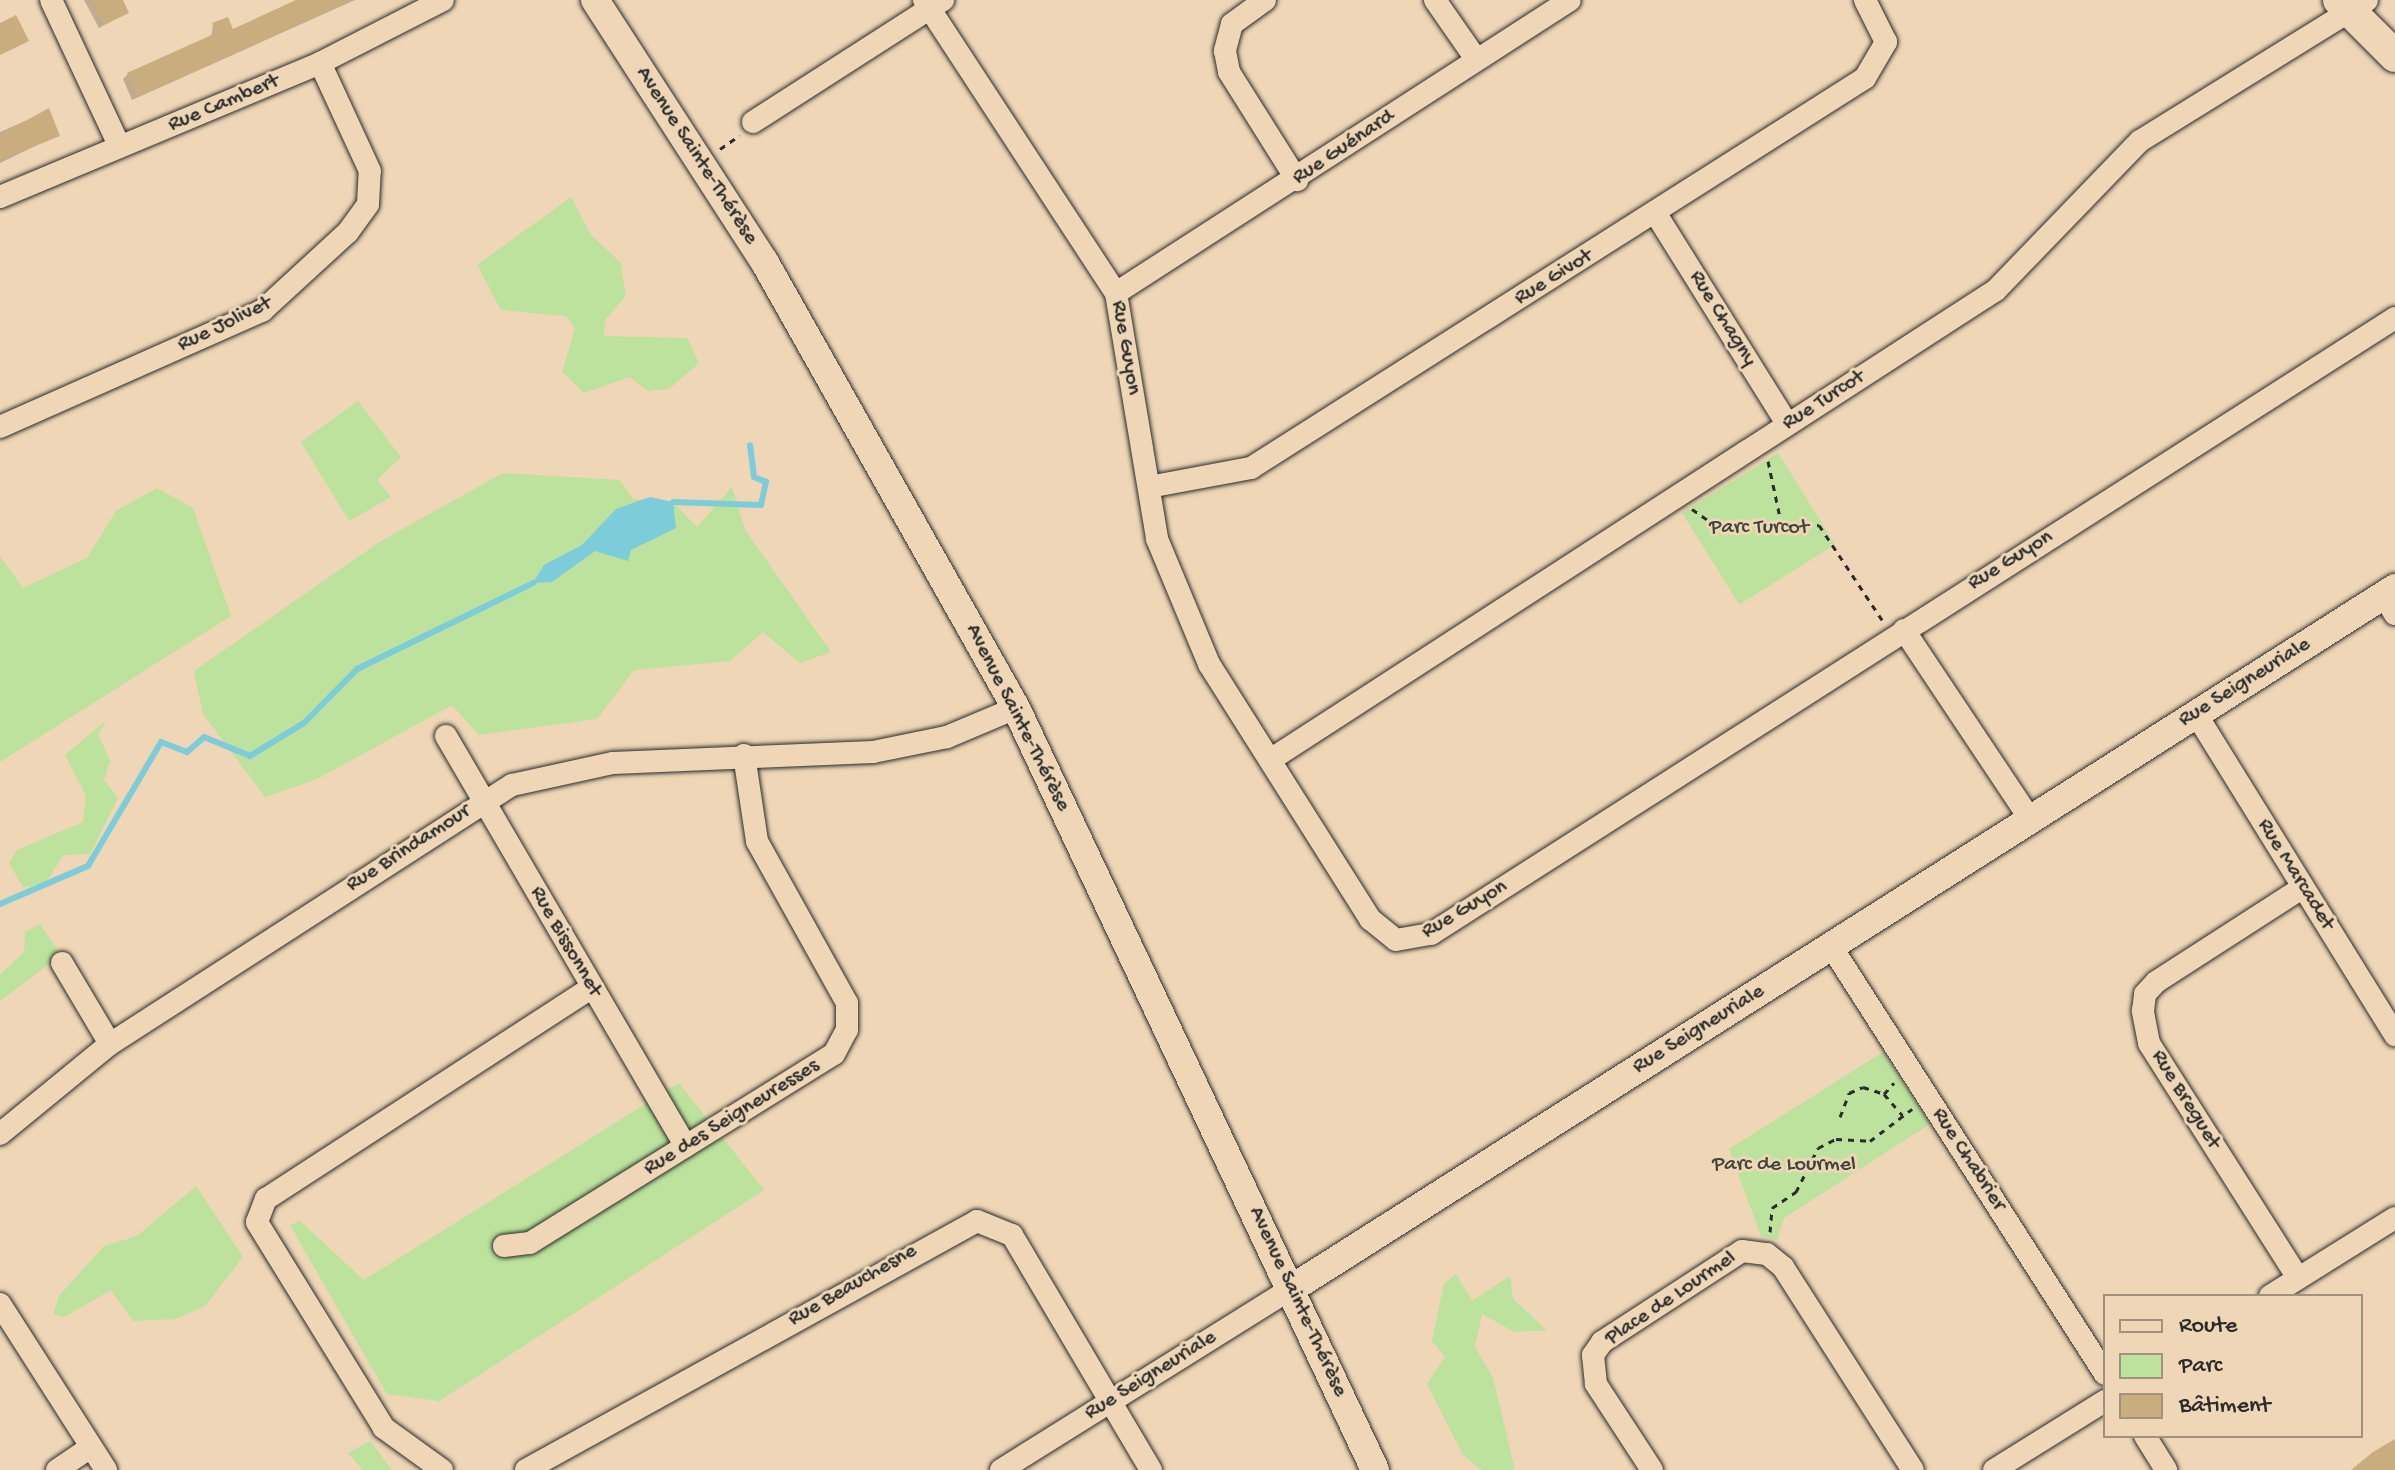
<!DOCTYPE html>
<html>
<head>
<meta charset="utf-8">
<style>
	body { margin:0 }
	#map { position:relative; width:2395px; height:1470px; overflow:hidden; background:#eed6b6; font-family:"Gochi Hand",sans-serif }
	div>[style] { position:absolute }
	[style*='--x'] { left:calc(var(--x)*1px); top:calc(var(--y)*1px); width:calc(var(--w)*1px); rotate:calc(var(--a)*1deg) }
	.green>* { inset:0; background:#bce29d; transform-origin:0 0 }
	.water>* { inset:0; background:#7dccda }
	.shadow>* { inset:0; background:#0003 }
	.stream>* { height:6px; margin:-3px; padding:0 3px; transform-origin:3px; border-radius:3px; background:#7dccda }
	.building>* { inset:0; background:#caad7f }
	.path>* { height:3px; margin-top:-1.5px; transform-origin:0; background:repeating-linear-gradient(90deg,#2b2b2b 0 6px,transparent 0 12px) }
	.roads { filter:drop-shadow(0 0 2px #2b2b2b) drop-shadow(0 0 2px #2b2b2b) }
	.minor>* { height:22px; margin:-11px; padding:0 11px; transform-origin:11px; border-radius:11px; background:#eed6b6 }
	.tertiary>* { height:28px; margin:-14px; padding:0 14px; transform-origin:14px; border-radius:14px; background:#eed6b6 }
	.secondary>* { height:32px; margin:-16px; padding:0 16px; transform-origin:16px; border-radius:16px; background:#eed6b6 }
	span { translate:-50% -50%; white-space:nowrap; text-align:center; line-height:1.15; -webkit-text-stroke:6px #eed6b6; paint-order:stroke }
	.street-label { font-size:22px; color:#2b2b2b }
	.park-label { font-size:22px; color:#41463c }
	.legend { position:absolute; left:2103px; top:1294px; width:260px; height:144px; box-sizing:border-box; background:#eed6b6; border:2px solid #a0927e; margin:0; padding:10px 14px; list-style:none; font-size:24px; color:#2b2b2b }
	.legend li { display:flex; align-items:center; gap:16px; height:40px }
	.legend b { width:40px; border:2px solid #a0927e }
</style>
</head>
<body>
<div id="map">
	<div class="green">
		<div style="clip-path:polygon(571px 197px,591px 235px,621px 263px,626px 296px,605px 320px,604px 336px,687px 338px,699px 363px,669px 389px,648px 391px,630px 377px,584px 393px,562px 372px,575px 329px,566px 316px,501px 310px,488px 286px,477px 265px)"></div>
		<div style="clip-path:polygon(358px 401px,401px 457px,377px 480px,391px 497px,349px 521px,301px 442px)"></div>
		<div style="left:1778px;top:453px;width:108px;height:113px;rotate:58deg"></div>
		<div style="clip-path:polygon(503px 473px,620px 480px,633px 499px,673px 502px,697px 527px,732px 487px,745px 530px,831px 652px,800px 663px,763px 632px,730px 661px,634px 670px,597px 719px,479px 735px,452px 705px,317px 779px,265px 797px,203px 714px,194px 671px,381px 541px)"></div>
		<div style="clip-path:polygon(157px 488px,193px 508px,231px 616px,0 762px,0 556px,23px 588px,87px 558px,116px 511px)"></div>
		<div style="clip-path:polygon(107px 720px,98px 734px,110px 761px,104px 780px,118px 798px,90px 854px,64px 855px,43px 886px,23px 887px,9px 863px,17px 850px,83px 822px,86px 796px,65px 755px)"></div>
		<div style="clip-path:polygon(40px 924px,61px 955px,0 1001px,0 975px,24px 952px,25px 932px)"></div>
		<div style="clip-path:polygon(1883px 1052px,1930px 1124px,1784px 1218px,1777px 1240px,1761px 1236px,1729px 1149px)"></div>
		<div style="clip-path:polygon(679px 1083px,764px 1190px,439px 1401px,387px 1394px,290px 1225px,300px 1221px,364px 1280px)"></div>
		<div style="clip-path:polygon(196px 1186px,243px 1257px,205px 1306px,175px 1319px,133px 1321px,111px 1290px,64px 1317px,53px 1314px,59px 1296px,104px 1246px,137px 1236px)"></div>
		<div style="clip-path:polygon(1456px 1274px,1472px 1301px,1510px 1276px,1513px 1299px,1547px 1330px,1515px 1332px,1482px 1314px,1475px 1347px,1493px 1378px,1515px 1470px,1482px 1470px,1463px 1455px,1427px 1384px,1445px 1357px,1432px 1341px,1444px 1284px)"></div>
		<div style="clip-path:polygon(370px 1441px,392px 1470px,363px 1470px,348px 1453px)"></div>
	</div>
	<div class="water">
		<div style="clip-path:polygon(650px 497px,673px 502px,676px 528px,631px 550px,628px 561px,595px 551px,552px 582px,533px 583px,544px 565px,582px 545px,616px 509px)"></div>
	</div>
	<div class="shadow">
		<div style="clip-path:polygon(84px 0,121px 0,127px 12px,99px 28px)"></div>
		<div style="clip-path:polygon(301px 0,355px 0,132px 100px,123px 79px,128px 74px,211px 38px,213px 25px,231px 32px)"></div>
		<div style="clip-path:polygon(48px 111px,58px 135px,0 163px,0 132px)"></div>
	</div>
	<div class="stream">
		<div style="--x:673;--y:502;--w:88;--a:2"></div>
		<div style="--x:761;--y:505;--w:24;--a:-78"></div>
		<div style="--x:766;--y:482;--w:13;--a:-157"></div>
		<div style="--x:754;--y:477;--w:32;--a:-97"></div>
		<div style="--x:0;--y:904;--w:96;--a:-23.4"></div>
		<div style="--x:88;--y:866;--w:144;--a:-59.5"></div>
		<div style="--x:161;--y:742;--w:28;--a:21"></div>
		<div style="--x:187;--y:752;--w:23;--a:-41"></div>
		<div style="--x:204;--y:737;--w:50;--a:22.4"></div>
		<div style="--x:250;--y:756;--w:63;--a:-31.4"></div>
		<div style="--x:304;--y:723;--w:76;--a:-45.5"></div>
		<div style="--x:357;--y:669;--w:196;--a:-26"></div>
	</div>
	<div class="building">
		<div style="clip-path:polygon(92px 0,123px 0,129px 13px,104px 25px)"></div>
		<div style="clip-path:polygon(296px 0,352px 0,138px 97px,127px 73px,216px 33px,212px 23px,228px 17px,233px 29px)"></div>
		<div style="clip-path:polygon(16px 15px,29px 41px,0 55px,0 23px)"></div>
		<div style="clip-path:polygon(49px 108px,60px 136px,0 160px,0 135px)"></div>
		<div style="clip-path:polygon(2395px 1439px,2395px 1470px,2351px 1470px,2373px 1452px)"></div>
	</div>
	<div class="path">
		<div style="--x:720;--y:149;--w:24;--a:-35"></div>
		<div style="--x:1768;--y:461;--w:62;--a:78"></div>
		<div style="--x:1781;--y:522;--w:38;--a:5"></div>
		<div style="--x:1819;--y:525;--w:114;--a:56.4"></div>
		<div style="--x:1692;--y:509;--w:29;--a:35"></div>
		<div style="--x:1771;--y:528;--w:12;--a:-31"></div>
		<div style="--x:1884;--y:1094;--w:15;--a:-48"></div>
		<div style="--x:1840;--y:1117;--w:26;--a:-69"></div>
		<div style="--x:1849;--y:1093;--w:15;--a:-23"></div>
		<div style="--x:1863;--y:1087;--w:22;--a:18"></div>
		<div style="--x:1884;--y:1094;--w:28;--a:49"></div>
		<div style="--x:1770;--y:1232;--w:24;--a:-85"></div>
		<div style="--x:1772;--y:1208;--w:29;--a:-34"></div>
		<div style="--x:1796;--y:1192;--w:49;--a:-63.4"></div>
		<div style="--x:1818;--y:1148;--w:20;--a:-27"></div>
		<div style="--x:1836;--y:1139;--w:34;--a:3"></div>
		<div style="--x:1870;--y:1141;--w:53;--a:-37.3"></div>
	</div>
	<div class="roads">
		<div class="minor">
			<div style="--x:51;--y:0;--w:162;--a:64.9"></div>
			<div style="--x:924;--y:0;--w:350;--a:56.8"></div>
			<div style="--x:1116;--y:293;--w:249;--a:80.5"></div>
			<div style="--x:1157;--y:539;--w:135;--a:67.4"></div>
			<div style="--x:1209;--y:664;--w:302;--a:57.7"></div>
			<div style="--x:1370;--y:919;--w:33;--a:39"></div>
			<div style="--x:1396;--y:940;--w:36;--a:-10"></div>
			<div style="--x:1431;--y:934;--w:1144;--a:-32.58"></div>
			<div style="--x:1265;--y:0;--w:41;--a:144"></div>
			<div style="--x:1232;--y:24;--w:28;--a:105"></div>
			<div style="--x:1225;--y:51;--w:21;--a:79"></div>
			<div style="--x:1229;--y:72;--w:128;--a:57.8"></div>
			<div style="--x:1435;--y:0;--w:72;--a:55.2"></div>
			<div style="--x:753;--y:122;--w:226;--a:-32.7"></div>
			<div style="--x:0;--y:197;--w:347;--a:-22.7"></div>
			<div style="--x:320;--y:63;--w:138;--a:-27.1"></div>
			<div style="--x:1656;--y:214;--w:248;--a:58"></div>
			<div style="--x:1116;--y:293;--w:540;--a:-32.84"></div>
			<div style="--x:0;--y:427;--w:287;--a:-23.9"></div>
			<div style="--x:262;--y:311;--w:117;--a:-42.6"></div>
			<div style="--x:348;--y:232;--w:34;--a:-54"></div>
			<div style="--x:368;--y:204;--w:33;--a:-87"></div>
			<div style="--x:370;--y:171;--w:119;--a:-114.8"></div>
			<div style="--x:1149;--y:487;--w:104;--a:-10.6"></div>
			<div style="--x:1251;--y:468;--w:727;--a:-32.42"></div>
			<div style="--x:1865;--y:78;--w:42;--a:-59.7"></div>
			<div style="--x:1886;--y:42;--w:47;--a:-116.6"></div>
			<div style="--x:2384;--y:596;--w:21;--a:59"></div>
			<div style="--x:1904;--y:630;--w:227;--a:56.3"></div>
			<div style="--x:2196;--y:714;--w:378;--a:58.2"></div>
			<div style="--x:446;--y:736;--w:475;--a:59.7"></div>
			<div style="--x:1270;--y:760;--w:865;--a:-32.92"></div>
			<div style="--x:1996;--y:290;--w:207;--a:-46"></div>
			<div style="--x:2140;--y:141;--w:267;--a:-31.8"></div>
			<div style="--x:1831;--y:946;--w:508;--a:57.37"></div>
			<div style="--x:62;--y:963;--w:94;--a:59.3"></div>
			<div style="--x:0;--y:1134;--w:142;--a:-39.3"></div>
			<div style="--x:110;--y:1044;--w:478;--a:-32.8"></div>
			<div style="--x:512;--y:785;--w:103;--a:-12.3"></div>
			<div style="--x:613;--y:763;--w:260;--a:-2.4"></div>
			<div style="--x:873;--y:752;--w:76;--a:-11.5"></div>
			<div style="--x:947;--y:737;--w:75;--a:-22.8"></div>
			<div style="--x:504;--y:1246;--w:26;--a:-7"></div>
			<div style="--x:530;--y:1243;--w:358;--a:-31.9"></div>
			<div style="--x:834;--y:1054;--w:27;--a:-62"></div>
			<div style="--x:847;--y:1030;--w:27;--a:-90"></div>
			<div style="--x:847;--y:1003;--w:185;--a:-119.1"></div>
			<div style="--x:757;--y:841;--w:87;--a:-98.6"></div>
			<div style="--x:2298;--y:1278;--w:278;--a:-122.4"></div>
			<div style="--x:2149;--y:1043;--w:33;--a:-101"></div>
			<div style="--x:2143;--y:1011;--w:17;--a:-83"></div>
			<div style="--x:2145;--y:994;--w:16;--a:-47"></div>
			<div style="--x:2156;--y:982;--w:174;--a:-32.8"></div>
			<div style="--x:2270;--y:1296;--w:147;--a:-32"></div>
			<div style="--x:0;--y:1304;--w:197;--a:57.4"></div>
			<div style="--x:2145;--y:1436;--w:40;--a:58"></div>
			<div style="--x:57;--y:1470;--w:41;--a:-34.1"></div>
			<div style="--x:442;--y:1470;--w:72;--a:-144.1"></div>
			<div style="--x:384;--y:1428;--w:242;--a:-121.7"></div>
			<div style="--x:257;--y:1222;--w:25;--a:-69"></div>
			<div style="--x:266;--y:1199;--w:387;--a:-33"></div>
			<div style="--x:526;--y:1470;--w:515;--a:-28.9"></div>
			<div style="--x:977;--y:1221;--w:38;--a:22"></div>
			<div style="--x:1012;--y:1235;--w:273;--a:59.4"></div>
			<div style="--x:1001;--y:1470;--w:342;--a:-32"></div>
			<div style="--x:1652;--y:1470;--w:103;--a:-123.1"></div>
			<div style="--x:1596;--y:1384;--w:29;--a:-96"></div>
			<div style="--x:1593;--y:1355;--w:16;--a:-55"></div>
			<div style="--x:1602;--y:1342;--w:167;--a:-33"></div>
			<div style="--x:1742;--y:1251;--w:25;--a:7"></div>
			<div style="--x:1767;--y:1254;--w:21;--a:39"></div>
			<div style="--x:1783;--y:1267;--w:241;--a:57.4"></div>
			<div style="--x:1994;--y:1470;--w:131;--a:-31.9"></div>
		</div>
		<div class="tertiary">
			<div style="--x:595;--y:0;--w:311;--a:57.1"></div>
			<div style="--x:764;--y:261;--w:513;--a:60.59"></div>
			<div style="--x:1016;--y:708;--w:842;--a:64.77"></div>
			<div style="--x:1291;--y:1289;--w:1308;--a:-32.41"></div>
		</div>
		<div class="secondary">
			<div style="--x:2339;--y:0;--w:79;--a:45"></div>
		</div>
	</div>
	<div class="street-label">
		<span style="left:224px;top:104px;rotate:-23deg">Rue Cambert</span>
		<span style="left:1344px;top:148px;rotate:-34deg">Rue Guénard</span>
		<span style="left:696px;top:156px;rotate:57deg">Avenue Sainte-Thérèse</span>
		<span style="left:1554px;top:278px;rotate:-32deg">Rue Givot</span>
		<span style="left:1722px;top:319px;rotate:58deg">Rue Chagny</span>
		<span style="left:225px;top:325px;rotate:-26deg">Rue Jolivet</span>
		<span style="left:1125px;top:348px;rotate:80deg">Rue Guyon</span>
		<span style="left:1824px;top:401px;rotate:-33deg">Rue Turcot</span>
		<span style="left:2011px;top:561px;rotate:-32deg">Rue Guyon</span>
		<span style="left:2245px;top:683px;rotate:-32deg">Rue Seigneuriale</span>
		<span style="left:1017px;top:718px;rotate:63deg">Avenue Sainte-Thérèse</span>
		<span style="left:409px;top:849px;rotate:-33deg">Rue Brindamour</span>
		<span style="left:2295px;top:875px;rotate:58deg">Rue Marcadet</span>
		<span style="left:1465px;top:910px;rotate:-31deg">Rue Guyon</span>
		<span style="left:565px;top:942px;rotate:60deg">Rue Bissonnet</span>
		<span style="left:1699px;top:1030px;rotate:-32deg">Rue Seigneuriale</span>
		<span style="left:2185px;top:1100px;rotate:58deg">Rue Breguet</span>
		<span style="left:732px;top:1118px;rotate:-32deg">Rue des Seigneuresses</span>
		<span style="left:1968px;top:1160px;rotate:57deg">Rue Chabrier</span>
		<span style="left:853px;top:1286px;rotate:-30deg">Rue Beauchesne</span>
		<span style="left:1671px;top:1299px;rotate:-34deg">Place de Lourmel</span>
		<span style="left:1297px;top:1302px;rotate:65deg">Avenue Sainte-Thérèse</span>
		<span style="left:1151px;top:1376px;rotate:-32deg">Rue Seigneuriale</span>
	</div>
	<div class="park-label">
		<span style="left:1759px;top:529px">Parc Turcot</span>
		<span style="left:1784px;top:1166px">Parc de Lourmel</span>
	</div>
	<ul class="legend">
	<li><b style="height:10px;background:#eed6b6"></b>Route</li>
	<li><b style="height:22px;background:#bce29d"></b>Parc</li>
	<li><b style="height:22px;background:#caad7f"></b>Bâtiment</li>
	</ul>
</div>
</body>
</html>
